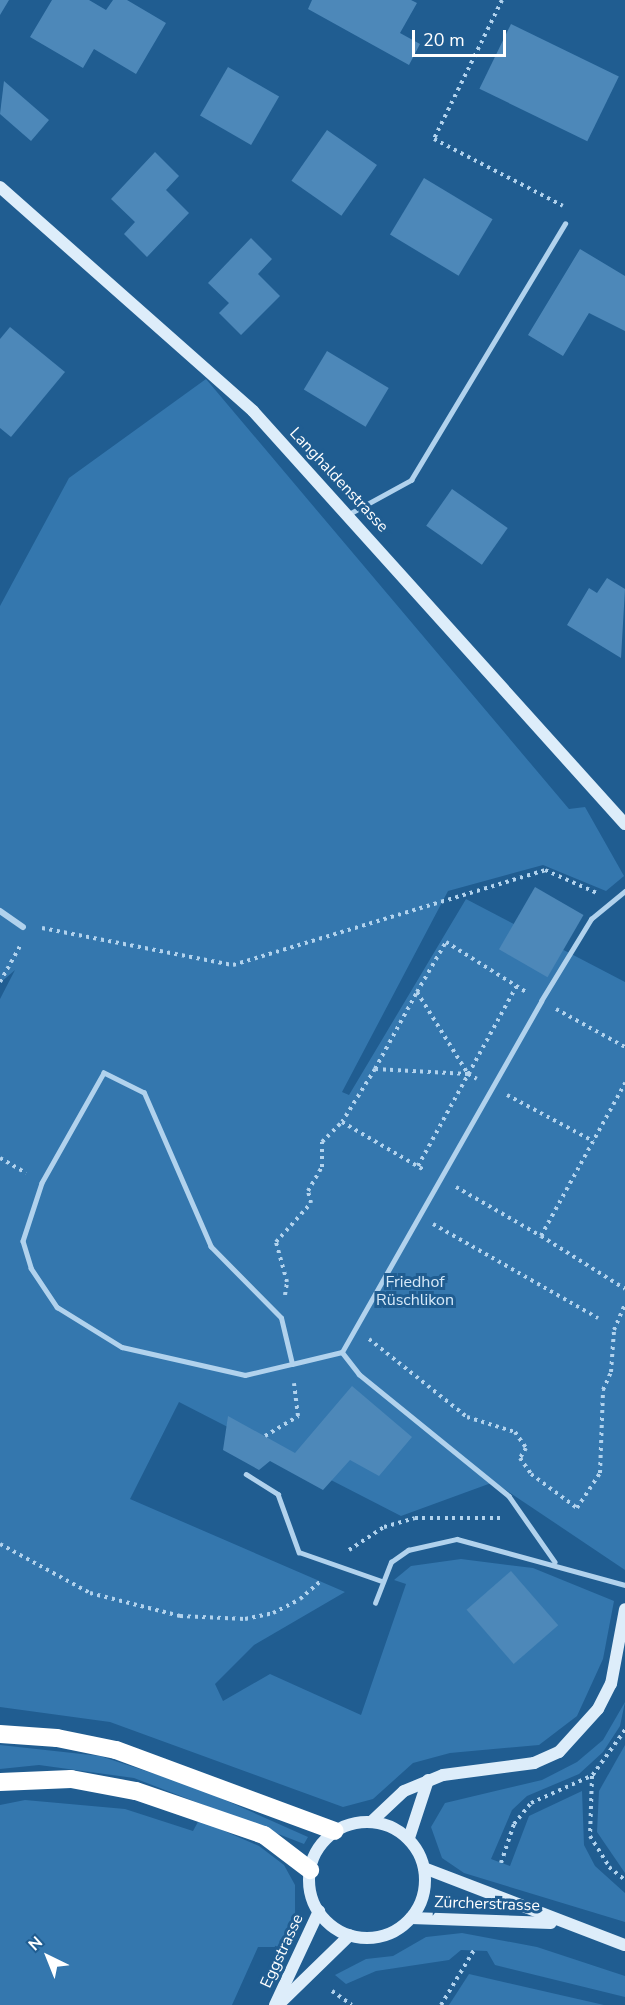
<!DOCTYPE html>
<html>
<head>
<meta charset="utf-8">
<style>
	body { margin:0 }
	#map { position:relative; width:625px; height:2005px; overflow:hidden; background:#205d91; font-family:"Nunito Sans",sans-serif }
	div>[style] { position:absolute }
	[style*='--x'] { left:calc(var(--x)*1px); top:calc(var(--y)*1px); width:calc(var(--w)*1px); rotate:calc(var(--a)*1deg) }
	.green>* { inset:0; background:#3477ae }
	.building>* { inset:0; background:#4d88b9; transform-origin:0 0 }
	.path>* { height:4px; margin-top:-2px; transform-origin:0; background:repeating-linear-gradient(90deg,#b1d2ed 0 3px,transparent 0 7.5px) }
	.lane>* { height:4.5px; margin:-2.25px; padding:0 2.25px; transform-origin:2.25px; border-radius:2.25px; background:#b1d2ed }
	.street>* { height:6px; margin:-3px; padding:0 3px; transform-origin:3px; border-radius:3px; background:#b1d2ed }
	.secondary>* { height:12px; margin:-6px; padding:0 6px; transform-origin:6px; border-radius:6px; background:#ddedfa }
	.secondary>.ring { margin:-6px; padding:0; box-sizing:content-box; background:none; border:12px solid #ddedfa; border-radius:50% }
	.highway>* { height:18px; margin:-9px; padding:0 9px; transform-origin:9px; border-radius:9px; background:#fff }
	span { translate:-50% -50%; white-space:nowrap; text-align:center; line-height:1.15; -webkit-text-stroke:6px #205d91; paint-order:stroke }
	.street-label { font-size:16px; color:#fff }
	.park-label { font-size:16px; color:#d7eaf9 }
	.north { position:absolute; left:18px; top:1927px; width:60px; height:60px; -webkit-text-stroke:4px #205d91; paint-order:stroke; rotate:317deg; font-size:16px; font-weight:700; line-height:24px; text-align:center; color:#fff }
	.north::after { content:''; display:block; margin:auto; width:21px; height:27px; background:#fff; clip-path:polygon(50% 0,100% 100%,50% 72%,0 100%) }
	.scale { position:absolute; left:412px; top:30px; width:94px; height:27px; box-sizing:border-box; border:3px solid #fff; border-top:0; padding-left:8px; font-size:18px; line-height:21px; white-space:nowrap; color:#fff; -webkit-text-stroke:4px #205d91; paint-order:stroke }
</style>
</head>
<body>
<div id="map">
	<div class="green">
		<div style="clip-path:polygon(evenodd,206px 379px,569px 809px,585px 807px,624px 876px,606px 891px,543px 865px,448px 891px,342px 1092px,349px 1095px,466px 899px,625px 982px,625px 1570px,494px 1482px,401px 1516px,179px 1402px,130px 1499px,345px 1592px,254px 1645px,215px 1684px,223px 1701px,270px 1674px,361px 1715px,406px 1584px,394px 1580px,411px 1566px,461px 1559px,533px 1568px,614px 1601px,603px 1659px,577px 1716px,539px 1745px,450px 1753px,413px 1763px,373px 1799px,343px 1807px,110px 1722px,0 1707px,0 999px,15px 970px,0 983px,0 606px,69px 478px,206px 379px,511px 1572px,557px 1625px,514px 1663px,467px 1610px,511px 1572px)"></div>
		<div style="clip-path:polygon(625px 1702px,620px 1726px,603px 1752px,579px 1774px,527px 1796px,512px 1810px,491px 1859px,510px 1866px,529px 1816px,582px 1791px,584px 1845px,595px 1866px,625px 1893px,625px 1922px,464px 1873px,442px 1858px,431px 1827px,445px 1803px,542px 1780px,577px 1762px,603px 1740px)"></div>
		<div style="clip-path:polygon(0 1745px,100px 1756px,198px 1788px,308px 1837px,304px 1844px,134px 1778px,39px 1765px,0 1769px)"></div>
		<div style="clip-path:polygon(625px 1745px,625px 1873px,597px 1832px,599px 1791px)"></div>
		<div style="clip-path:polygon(25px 1800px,125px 1809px,193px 1831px,199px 1820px,259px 1846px,284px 1865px,295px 1885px,295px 1924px,286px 1947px,258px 1947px,232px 2005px,0 2005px,0 1805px)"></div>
		<div style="clip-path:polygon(462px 1933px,537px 1947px,625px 1976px,625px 1997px,495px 1965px,487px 1951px,461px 1950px,449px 1960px,376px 1971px,346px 1984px,335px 1975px,366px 1959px,393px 1956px,426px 1937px)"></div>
		<div style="clip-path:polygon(469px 1974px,604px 2005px,449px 2005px)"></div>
	</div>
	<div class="building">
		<div style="clip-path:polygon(0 0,9px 0,0 15px)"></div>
		<div style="clip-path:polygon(52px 0,89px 0,106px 10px,113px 0,127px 0,166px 23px,136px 74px,94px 49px,83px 68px,30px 37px)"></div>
		<div style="clip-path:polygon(312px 0,411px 0,417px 3px,400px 33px,420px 44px,409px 65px,308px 9px)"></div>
		<div style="left:511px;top:24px;width:120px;height:72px;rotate:26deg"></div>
		<div style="left:228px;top:67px;width:59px;height:56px;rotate:30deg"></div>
		<div style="clip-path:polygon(4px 81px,49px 120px,31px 141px,0 114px)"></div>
		<div style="left:327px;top:130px;width:61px;height:62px;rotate:35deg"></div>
		<div style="clip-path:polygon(155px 152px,179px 176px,166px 190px,189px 213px,147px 257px,124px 234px,135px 222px,111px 199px)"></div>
		<div style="left:424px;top:178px;width:80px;height:66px;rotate:31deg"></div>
		<div style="clip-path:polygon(251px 238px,272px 259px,258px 274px,280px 296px,241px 335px,219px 313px,229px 303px,208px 283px)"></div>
		<div style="clip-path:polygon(580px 249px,625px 276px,625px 331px,589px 313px,563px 356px,528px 335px)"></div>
		<div style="clip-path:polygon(10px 327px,65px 372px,11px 437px,0 428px,0 339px)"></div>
		<div style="left:327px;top:351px;width:72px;height:45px;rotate:31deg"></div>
		<div style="left:452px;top:489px;width:68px;height:45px;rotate:35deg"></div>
		<div style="clip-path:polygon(607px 578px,625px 589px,621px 658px,567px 625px,589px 588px,597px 593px)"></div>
		<div style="left:535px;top:887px;width:56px;height:72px;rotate:30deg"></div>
		<div style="clip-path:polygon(352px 1386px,412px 1437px,379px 1476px,350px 1460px,323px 1490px,270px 1461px,259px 1470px,223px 1450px,228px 1416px,295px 1453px)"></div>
		<div style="left:511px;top:1571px;width:72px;height:59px;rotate:49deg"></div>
	</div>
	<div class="path">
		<div style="--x:502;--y:0;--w:155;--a:116.1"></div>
		<div style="--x:434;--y:139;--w:145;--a:27.4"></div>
		<div style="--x:42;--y:928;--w:195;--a:11"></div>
		<div style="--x:233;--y:965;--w:326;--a:-16.9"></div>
		<div style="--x:545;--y:870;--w:57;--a:23.9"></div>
		<div style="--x:0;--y:982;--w:41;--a:-60.9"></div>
		<div style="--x:417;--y:992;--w:58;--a:-59.9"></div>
		<div style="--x:446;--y:942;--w:94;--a:32"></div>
		<div style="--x:556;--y:1009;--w:79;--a:28.8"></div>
		<div style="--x:375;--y:1069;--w:62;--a:121.9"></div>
		<div style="--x:342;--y:1122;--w:97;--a:30.3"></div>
		<div style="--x:468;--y:1074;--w:93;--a:-176.9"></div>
		<div style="--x:375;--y:1069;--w:88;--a:-61.4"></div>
		<div style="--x:417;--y:992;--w:97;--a:58.1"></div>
		<div style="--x:468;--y:1074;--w:10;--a:29"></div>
		<div style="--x:507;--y:1095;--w:98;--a:28.1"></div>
		<div style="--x:0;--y:1158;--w:30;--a:30"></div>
		<div style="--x:418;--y:1166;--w:204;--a:-61.3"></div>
		<div style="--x:456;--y:1187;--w:98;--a:30"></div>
		<div style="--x:541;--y:1236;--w:175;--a:-61.2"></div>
		<div style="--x:433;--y:1224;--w:190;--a:29.7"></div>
		<div style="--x:541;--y:1236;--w:99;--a:32.2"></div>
		<div style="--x:285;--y:1295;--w:13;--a:-81"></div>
		<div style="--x:287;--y:1282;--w:41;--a:-105.4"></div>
		<div style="--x:276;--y:1242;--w:52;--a:-48.1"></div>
		<div style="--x:311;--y:1203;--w:12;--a:-104"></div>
		<div style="--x:308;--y:1191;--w:28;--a:-60"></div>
		<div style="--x:322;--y:1167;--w:25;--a:-90"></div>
		<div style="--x:322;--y:1142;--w:28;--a:-45"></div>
		<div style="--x:369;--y:1339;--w:125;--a:38.5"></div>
		<div style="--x:467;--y:1417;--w:50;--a:17.4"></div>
		<div style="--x:515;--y:1432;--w:19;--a:55"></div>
		<div style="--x:526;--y:1448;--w:12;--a:121"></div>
		<div style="--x:520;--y:1458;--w:19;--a:55"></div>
		<div style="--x:531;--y:1474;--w:57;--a:36.5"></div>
		<div style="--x:577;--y:1508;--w:42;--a:-56.7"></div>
		<div style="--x:600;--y:1473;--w:83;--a:-87.9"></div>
		<div style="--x:603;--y:1390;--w:20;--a:-66"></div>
		<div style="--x:611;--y:1372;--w:42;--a:-85.9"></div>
		<div style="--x:614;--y:1330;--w:28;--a:-67"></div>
		<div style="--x:265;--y:1436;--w:39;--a:-31"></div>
		<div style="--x:298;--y:1416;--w:33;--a:-97"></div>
		<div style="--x:0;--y:1544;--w:102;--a:28.6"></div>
		<div style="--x:90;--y:1593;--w:93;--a:14.3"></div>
		<div style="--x:180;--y:1616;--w:65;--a:2.6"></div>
		<div style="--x:245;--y:1619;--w:29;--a:-12"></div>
		<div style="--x:273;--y:1613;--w:30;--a:-27"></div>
		<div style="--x:300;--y:1599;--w:29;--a:-41"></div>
		<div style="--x:349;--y:1550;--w:42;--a:-33.3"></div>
		<div style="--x:384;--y:1527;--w:32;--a:-16"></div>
		<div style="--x:415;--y:1518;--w:86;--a:0"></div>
		<div style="--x:625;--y:1730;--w:57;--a:125.7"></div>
		<div style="--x:592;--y:1776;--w:60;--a:91.9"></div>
		<div style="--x:590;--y:1836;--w:36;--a:58"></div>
		<div style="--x:609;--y:1867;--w:21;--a:39"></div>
		<div style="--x:501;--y:1863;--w:41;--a:-71.6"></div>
		<div style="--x:514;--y:1824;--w:27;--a:-51"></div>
		<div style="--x:531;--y:1803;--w:66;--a:-24.2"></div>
		<div style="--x:332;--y:1991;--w:24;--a:35"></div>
		<div style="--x:441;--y:2005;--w:64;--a:-59"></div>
	</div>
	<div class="lane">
		<div style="--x:349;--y:514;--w:71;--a:-28.7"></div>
		<div style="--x:411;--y:480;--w:299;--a:-59"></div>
		<div style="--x:342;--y:1352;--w:28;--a:52"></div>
		<div style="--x:359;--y:1374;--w:193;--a:39.1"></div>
		<div style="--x:509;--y:1496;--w:80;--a:55.1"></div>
		<div style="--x:292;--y:1364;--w:47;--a:-103.4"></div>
		<div style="--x:281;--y:1318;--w:100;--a:-134.6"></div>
		<div style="--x:211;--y:1247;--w:168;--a:-113.5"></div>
		<div style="--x:144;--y:1093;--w:45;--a:-153.4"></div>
		<div style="--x:104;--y:1073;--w:126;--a:119.4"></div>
		<div style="--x:42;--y:1183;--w:61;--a:108.1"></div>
		<div style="--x:23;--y:1241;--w:28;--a:73"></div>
		<div style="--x:31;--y:1268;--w:47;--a:56.3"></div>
		<div style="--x:57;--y:1307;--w:76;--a:31.6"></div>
		<div style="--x:122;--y:1347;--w:126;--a:12.8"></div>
		<div style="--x:245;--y:1375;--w:48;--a:-13.2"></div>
		<div style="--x:292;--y:1364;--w:51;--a:-13.5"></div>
		<div style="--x:342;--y:1352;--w:403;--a:-60.4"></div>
		<div style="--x:541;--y:1001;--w:96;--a:-58.6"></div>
		<div style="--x:591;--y:919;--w:44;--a:-39.5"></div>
		<div style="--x:246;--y:1474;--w:38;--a:32"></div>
		<div style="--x:278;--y:1494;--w:62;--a:70.1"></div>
		<div style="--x:299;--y:1552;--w:88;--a:19.3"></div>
		<div style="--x:375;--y:1603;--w:44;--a:-68.7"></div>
		<div style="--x:391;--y:1562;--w:21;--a:-35"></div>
		<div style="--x:408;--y:1550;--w:50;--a:-12.7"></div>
		<div style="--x:457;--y:1539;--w:174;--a:15.3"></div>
	</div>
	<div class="street">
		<div style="--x:0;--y:911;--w:28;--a:35"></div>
	</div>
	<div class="secondary">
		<div style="--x:0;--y:187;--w:338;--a:41.5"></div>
		<div style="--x:253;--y:411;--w:556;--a:47.99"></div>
		<div class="ring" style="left:309px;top:1822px;width:104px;height:104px"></div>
		<div style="--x:371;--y:1822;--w:45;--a:-43.2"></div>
		<div style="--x:404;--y:1791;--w:42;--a:-22.3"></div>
		<div style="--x:443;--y:1775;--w:92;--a:-7.5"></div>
		<div style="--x:534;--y:1763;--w:27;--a:-24"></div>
		<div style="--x:559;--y:1752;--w:58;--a:-47.8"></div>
		<div style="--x:598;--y:1709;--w:28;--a:-63"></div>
		<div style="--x:611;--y:1684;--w:76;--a:-79.4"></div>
		<div style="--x:409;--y:1838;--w:61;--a:-71.9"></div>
		<div style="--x:424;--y:1868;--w:215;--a:21"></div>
		<div style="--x:411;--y:1918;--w:140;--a:2"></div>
		<div style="--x:275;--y:2005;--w:104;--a:-64.9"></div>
		<div style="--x:278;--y:2005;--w:100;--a:-44.2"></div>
	</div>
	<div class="highway">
		<div style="--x:0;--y:1734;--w:57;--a:4"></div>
		<div style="--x:57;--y:1738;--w:60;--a:11.5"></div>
		<div style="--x:116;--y:1750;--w:233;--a:20.3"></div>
		<div style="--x:0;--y:1782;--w:71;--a:-2.4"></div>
		<div style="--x:71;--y:1779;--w:66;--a:10.5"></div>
		<div style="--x:136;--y:1791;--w:135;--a:19"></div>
		<div style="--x:264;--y:1835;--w:58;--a:37.3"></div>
	</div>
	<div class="street-label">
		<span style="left:339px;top:480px;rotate:47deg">Langhaldenstrasse</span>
		<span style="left:487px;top:1904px;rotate:2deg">Zürcherstrasse</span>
		<span style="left:282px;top:1951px;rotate:-65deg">Eggstrasse</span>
	</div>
	<div class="park-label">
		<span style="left:415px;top:1291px">Friedhof<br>Rüschlikon</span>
	</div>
	<div class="north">N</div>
	<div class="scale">20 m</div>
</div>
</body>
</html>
